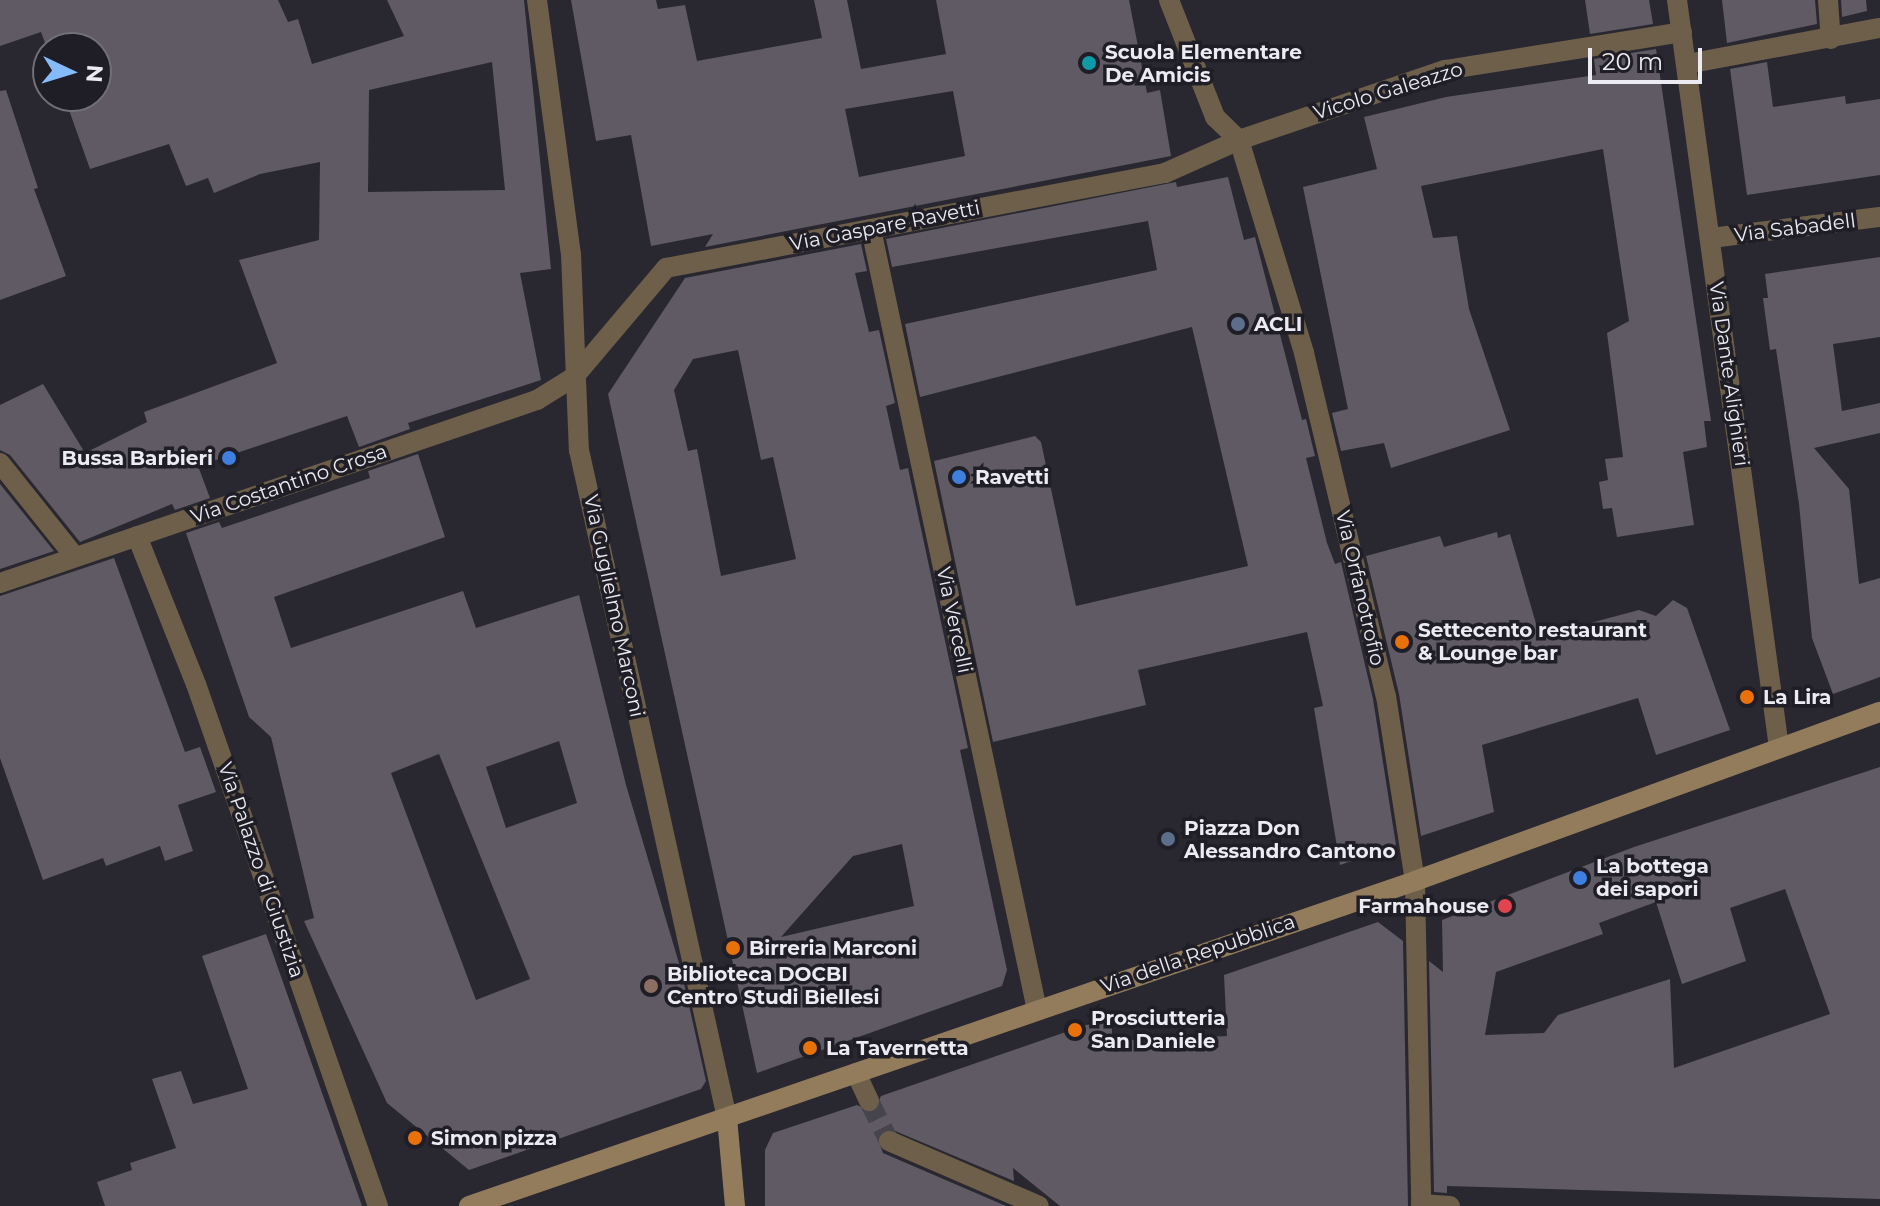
<!DOCTYPE html>
<html>
<head>
<meta charset="utf-8">
<style>
	body { margin:0 }
	#map { position:relative; width:1880px; height:1206px; overflow:hidden; background:#292830; font-family:Montserrat,sans-serif }
	div>[style] { position:absolute }
	[style*='--x'] { left:calc(var(--x)*1px); top:calc(var(--y)*1px); width:calc(var(--w)*1px); rotate:calc(var(--a)*1deg) }
	.building>* { inset:0; background:#5f5a63 }
	.street-tunnel>* { height:20px; margin-top:-10px; transform-origin:0; background:repeating-linear-gradient(90deg,#46454d 0 20px,transparent 0 30px) }
	.lane>* { height:20px; margin:-10px; padding:0 10px; transform-origin:10px; border-radius:10px; background:#6d5f4a }
	.street>* { height:20px; margin:-10px; padding:0 10px; transform-origin:10px; border-radius:10px; background:#6d5f4a }
	.secondary>* { height:20px; margin:-10px; padding:0 10px; transform-origin:10px; border-radius:10px; background:#937c5b }
	.dots>* { width:22px; height:22px; translate:-50% -50%; box-sizing:border-box; border:4px solid #1f1e26; border-radius:50% }
	span { translate:-50% -50%; white-space:nowrap; text-align:center; line-height:1.15; -webkit-text-stroke:7px #1f1e26; paint-order:stroke }
	.poi-label { font-size:20px; color:#ecebf1; font-weight:700 }
	.left { translate:0 -50%; text-align:left }
	.right { translate:-100% -50%; text-align:right }
	.street-label { font-size:20px; color:#ecebf1 }
	.north { position:absolute; left:32px; top:32px; width:80px; height:80px; box-sizing:border-box; background:#1f1e26; border:2px solid #717077; border-radius:50%; rotate:94deg; font-size:22px; font-weight:700; line-height:32px; text-align:center; color:#ecebf1 }
	.north::after { content:''; display:block; margin:auto; width:28px; height:36px; background:#85bbfb; clip-path:polygon(50% 0,100% 100%,50% 72%,0 100%) }
	.scale { position:absolute; left:1588px; top:48px; width:114px; height:36px; box-sizing:border-box; border:4px solid #ecebf1; border-top:0; padding-left:10px; font-size:24px; line-height:28px; white-space:nowrap; color:#ecebf1; -webkit-text-stroke:6px #1f1e26; paint-order:stroke }
</style>
</head>
<body>
<div id="map">
	<div class="building">
		<div style="clip-path:polygon(evenodd,0 0,278px 0,288px 22px,298px 19px,312px 64px,404px 36px,387px 0,524px 0,551px 269px,520px 273px,541px 380px,408px 423px,410px 429px,359px 447px,347px 416px,198px 466px,210px 498px,175px 510px,172px 504px,80px 542px,10px 455px,0 450px,0 405px,43px 384px,85px 453px,147px 422px,144px 412px,277px 363px,239px 260px,319px 240px,320px 162px,260px 174px,214px 193px,208px 178px,186px 186px,169px 144px,90px 169px,64px 96px,96px 96px,96px 48px,48px 51px,41px 32px,0 46px,0 0,492px 62px,505px 190px,368px 192px,369px 90px,492px 62px)"></div>
		<div style="clip-path:polygon(evenodd,571px 0,656px 0,658px 9px,685px 5px,697px 61px,822px 38px,814px 0,847px 0,861px 69px,946px 54px,936px 0,1129px 0,1147px 93px,1160px 90px,1171px 156px,705px 247px,713px 234px,651px 246px,631px 135px,596px 141px,571px 0,953px 91px,965px 156px,859px 177px,845px 109px,953px 91px)"></div>
		<div style="clip-path:polygon(1585px 0,1649px 0,1653px 24px,1590px 34px)"></div>
		<div style="clip-path:polygon(1722px 0,1815px 0,1817px 24px,1727px 43px)"></div>
		<div style="clip-path:polygon(1841px 0,1866px 0,1867px 11px,1842px 17px)"></div>
		<div style="clip-path:polygon(1656px 49px,1711px 421px,1704px 421px,1707px 447px,1683px 452px,1694px 525px,1617px 537px,1612px 508px,1603px 509px,1599px 482px,1608px 480px,1605px 459px,1623px 457px,1607px 333px,1629px 321px,1603px 149px,1421px 186px,1433px 238px,1457px 236px,1469px 309px,1510px 430px,1391px 468px,1384px 443px,1341px 451px,1332px 413px,1348px 409px,1303px 187px,1377px 169px,1364px 117px,1446px 97px,1596px 75px,1594px 59px)"></div>
		<div style="clip-path:polygon(1767px 62px,1773px 107px,1845px 96px,1846px 104px,1880px 99px,1880px 175px,1747px 195px,1730px 69px)"></div>
		<div style="clip-path:polygon(6px 90px,38px 188px,34px 189px,66px 276px,0 300px,0 91px)"></div>
		<div style="clip-path:polygon(1228px 177px,1244px 240px,1255px 237px,1302px 420px,1306px 419px,1315px 456px,1306px 458px,1327px 543px,1335px 564px,1341px 562px,1373px 699px,1396px 845px,1340px 865px,1314px 708px,1323px 706px,1307px 632px,1138px 670px,1146px 705px,993px 742px,934px 461px,1035px 436px,1041px 442px,1076px 606px,1248px 566px,1192px 327px,920px 397px,905px 324px,1157px 270px,1148px 221px,892px 267px,886px 239px,1176px 182px,1177px 187px)"></div>
		<div style="clip-path:polygon(evenodd,861px 244px,867px 271px,855px 273px,869px 332px,879px 330px,895px 403px,886px 406px,900px 470px,908px 468px,968px 748px,960px 750px,1007px 970px,1002px 986px,757px 1073px,608px 394px,685px 278px,861px 244px,738px 350px,761px 460px,773px 457px,796px 559px,721px 576px,697px 449px,688px 451px,674px 390px,693px 359px,738px 350px,861px 244px,902px 844px,914px 906px,781px 937px,853px 856px,902px 844px)"></div>
		<div style="clip-path:polygon(1880px 257px,1880px 337px,1833px 344px,1842px 411px,1880px 403px,1880px 433px,1814px 448px,1849px 489px,1859px 584px,1880px 578px,1880px 677px,1833px 694px,1812px 638px,1799px 504px,1776px 349px,1770px 350px,1763px 298px,1768px 298px,1765px 274px)"></div>
		<div style="clip-path:polygon(evenodd,418px 454px,445px 537px,274px 597px,291px 648px,463px 591px,476px 628px,579px 595px,626px 785px,681px 970px,706px 1081px,701px 1089px,469px 1170px,387px 1103px,304px 921px,314px 918px,271px 737px,249px 717px,186px 533px,219px 522px,222px 528px,370px 478px,368px 471px,418px 454px,559px 741px,577px 803px,506px 828px,486px 767px,559px 741px,418px 454px,439px 754px,530px 979px,476px 1000px,391px 773px,439px 754px)"></div>
		<div style="clip-path:polygon(0 484px,54px 551px,0 569px)"></div>
		<div style="clip-path:polygon(1497px 532px,1498px 538px,1510px 534px,1537px 627px,1542px 626px,1545px 635px,1639px 610px,1656px 616px,1673px 600px,1687px 608px,1730px 730px,1656px 755px,1638px 698px,1482px 745px,1494px 812px,1421px 836px,1399px 694px,1366px 556px,1440px 536px,1444px 547px)"></div>
		<div style="clip-path:polygon(114px 558px,185px 752px,200px 747px,216px 792px,178px 805px,193px 851px,165px 861px,160px 846px,106px 866px,103px 858px,43px 880px,0 758px,0 596px)"></div>
		<div style="clip-path:polygon(evenodd,1880px 767px,1880px 1199px,1447px 1186px,1447px 1193px,1434px 1192px,1429px 961px,1443px 972px,1442px 920px,1634px 847px,1880px 767px,1785px 889px,1830px 1014px,1674px 1068px,1670px 979px,1558px 1015px,1544px 1033px,1485px 1035px,1496px 972px,1603px 934px,1599px 923px,1656px 902px,1682px 984px,1746px 961px,1730px 908px,1785px 889px)"></div>
		<div style="clip-path:polygon(1378px 922px,1403px 941px,1408px 1206px,1060px 1206px,1013px 1168px,1014px 1181px,888px 1128px,877px 1137px,883px 1153px,1006px 1206px,765px 1206px,765px 1150px,773px 1133px,857px 1105px,874px 1113px,881px 1096px,1112px 1016px,1112px 1037px,1141px 1041px,1227px 1036px,1224px 975px)"></div>
		<div style="clip-path:polygon(266px 934px,362px 1206px,105px 1206px,97px 1182px,132px 1170px,130px 1163px,176px 1148px,152px 1079px,181px 1071px,193px 1104px,248px 1089px,202px 956px)"></div>
	</div>
	<div class="street-tunnel">
		<div style="--x:869;--y:1101;--w:45;--a:63.4"></div>
	</div>
	<div class="lane">
		<div style="--x:1828;--y:0;--w:39;--a:86"></div>
	</div>
	<div class="street">
		<div style="--x:537;--y:0;--w:256;--a:82.4"></div>
		<div style="--x:571;--y:254;--w:196;--a:87.7"></div>
		<div style="--x:579;--y:450;--w:684;--a:77.51"></div>
		<div style="--x:1169;--y:0;--w:126;--a:68.5"></div>
		<div style="--x:1215;--y:117;--w:33;--a:44"></div>
		<div style="--x:1239;--y:140;--w:223;--a:73"></div>
		<div style="--x:1304;--y:353;--w:353;--a:76.6"></div>
		<div style="--x:1386;--y:696;--w:187;--a:81.1"></div>
		<div style="--x:1415;--y:881;--w:325;--a:88.9"></div>
		<div style="--x:1677;--y:0;--w:755;--a:82.23"></div>
		<div style="--x:1687;--y:64;--w:196;--a:-10.6"></div>
		<div style="--x:871;--y:229;--w:798;--a:78"></div>
		<div style="--x:1711;--y:238;--w:170;--a:-7.1"></div>
		<div style="--x:0;--y:463;--w:120;--a:51.4"></div>
		<div style="--x:137;--y:536;--w:159;--a:68.3"></div>
		<div style="--x:196;--y:684;--w:553;--a:70.78"></div>
		<div style="--x:0;--y:583;--w:567;--a:-18.82"></div>
		<div style="--x:537;--y:400;--w:44;--a:-31.9"></div>
		<div style="--x:574;--y:377;--w:143;--a:-49.8"></div>
		<div style="--x:666;--y:268;--w:508;--a:-10.78"></div>
		<div style="--x:1165;--y:173;--w:81;--a:-24"></div>
		<div style="--x:1239;--y:140;--w:218;--a:-18.8"></div>
		<div style="--x:1445;--y:70;--w:240;--a:-9.1"></div>
		<div style="--x:856;--y:1073;--w:31;--a:65"></div>
		<div style="--x:889;--y:1141;--w:163;--a:23.4"></div>
		<div style="--x:1421;--y:1204;--w:29;--a:4"></div>
	</div>
	<div class="secondary">
		<div style="--x:727;--y:1118;--w:88;--a:84.8"></div>
		<div style="--x:469;--y:1206;--w:1000;--a:-18.96"></div>
		<div style="--x:1415;--y:881;--w:495;--a:-20"></div>
	</div>
	<div class="dots">
		<div style="left:1089px;top:63px;background:#0f9aa8"></div>
		<div style="left:1238px;top:324px;background:#5c6f8a"></div>
		<div style="left:229px;top:458px;background:#3f7fe0"></div>
		<div style="left:959px;top:477px;background:#3f7fe0"></div>
		<div style="left:1402px;top:642px;background:#e8710a"></div>
		<div style="left:1747px;top:697px;background:#e8710a"></div>
		<div style="left:1168px;top:839px;background:#5c6f8a"></div>
		<div style="left:1580px;top:878px;background:#3f7fe0"></div>
		<div style="left:1505px;top:906px;background:#e0444e"></div>
		<div style="left:733px;top:948px;background:#e8710a"></div>
		<div style="left:651px;top:986px;background:#8d6e63"></div>
		<div style="left:1075px;top:1030px;background:#e8710a"></div>
		<div style="left:810px;top:1048px;background:#e8710a"></div>
		<div style="left:415px;top:1138px;background:#e8710a"></div>
	</div>
	<div class="poi-label">
		<span class="left" style="left:1105px;top:64px">Scuola Elementare<br>De Amicis</span>
		<span class="left" style="left:1254px;top:324px">ACLI</span>
		<span class="right" style="left:213px;top:458px">Bussa Barbieri</span>
		<span class="left" style="left:975px;top:477px">Ravetti</span>
		<span class="left" style="left:1418px;top:642px">Settecento restaurant<br>&amp; Lounge bar</span>
		<span class="left" style="left:1763px;top:697px">La Lira</span>
		<span class="left" style="left:1184px;top:840px">Piazza Don<br>Alessandro Cantono</span>
		<span class="left" style="left:1596px;top:878px">La bottega<br>dei sapori</span>
		<span class="right" style="left:1489px;top:906px">Farmahouse</span>
		<span class="left" style="left:749px;top:948px">Birreria Marconi</span>
		<span class="left" style="left:667px;top:986px">Biblioteca DOCBI<br>Centro Studi Biellesi</span>
		<span class="left" style="left:1091px;top:1030px">Prosciutteria<br>San Daniele</span>
		<span class="left" style="left:826px;top:1048px">La Tavernetta</span>
		<span class="left" style="left:431px;top:1138px">Simon pizza</span>
	</div>
	<div class="street-label">
		<span style="left:1388px;top:91px;rotate:-17deg">Vicolo Galeazzo</span>
		<span style="left:885px;top:226px;rotate:-11deg">Via Gaspare Ravetti</span>
		<span style="left:1795px;top:228px;rotate:-7deg">Via Sabadell</span>
		<span style="left:1729px;top:374px;rotate:82deg">Via Dante Alighieri</span>
		<span style="left:289px;top:484px;rotate:-19deg">Via Costantino Crosa</span>
		<span style="left:1360px;top:588px;rotate:77deg">Via Orfanotrofio</span>
		<span style="left:614px;top:606px;rotate:78deg">Via Guglielmo Marconi</span>
		<span style="left:954px;top:620px;rotate:78deg">Via Vercelli</span>
		<span style="left:261px;top:870px;rotate:71deg">Via Palazzo di Giustizia</span>
		<span style="left:1198px;top:954px;rotate:-19deg">Via della Repubblica</span>
	</div>
	<div class="north">N</div>
	<div class="scale">20 m</div>
</div>
</body>
</html>
